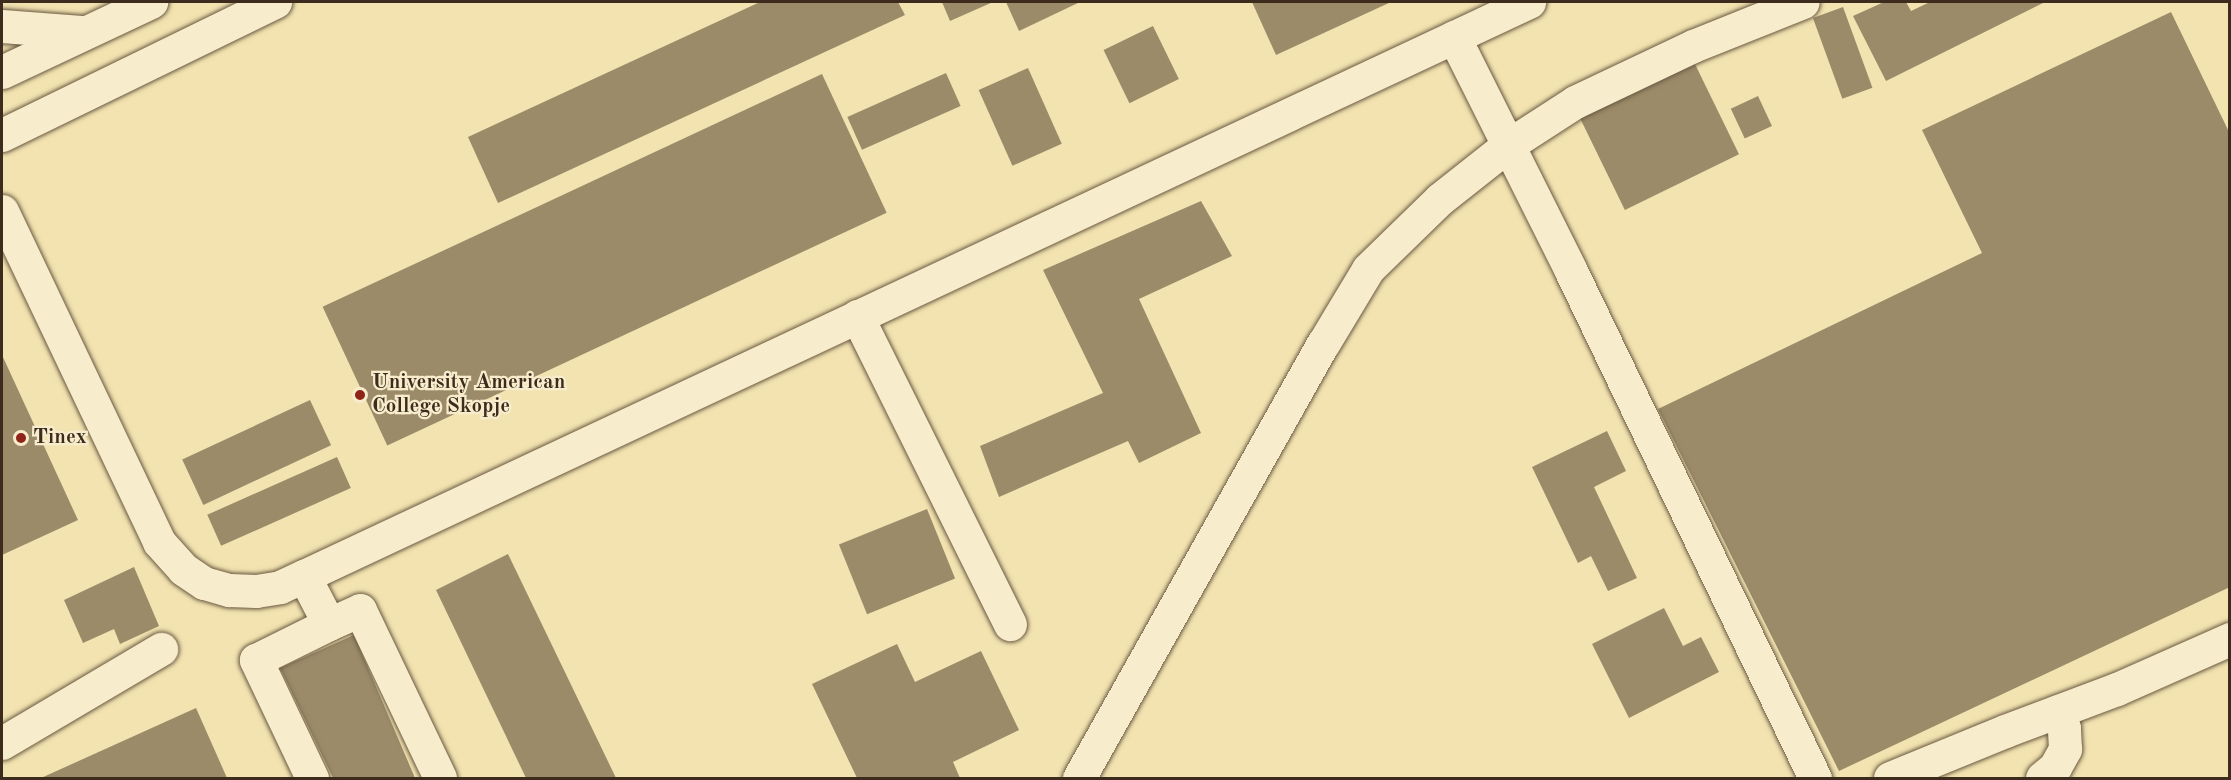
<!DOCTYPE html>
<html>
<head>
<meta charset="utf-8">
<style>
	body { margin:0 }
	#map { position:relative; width:2231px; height:780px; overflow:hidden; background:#f2e3b0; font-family:"Old Standard TT",serif }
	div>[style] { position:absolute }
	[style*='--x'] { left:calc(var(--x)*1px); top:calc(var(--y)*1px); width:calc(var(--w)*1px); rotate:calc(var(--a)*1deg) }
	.building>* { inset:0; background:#9b8b69; transform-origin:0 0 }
	.roads { filter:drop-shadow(0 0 2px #6a5942) drop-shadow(0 0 2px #6a5942) }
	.minor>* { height:33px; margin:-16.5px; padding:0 16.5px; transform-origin:16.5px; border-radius:16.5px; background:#f7edcc }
	.dots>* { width:16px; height:16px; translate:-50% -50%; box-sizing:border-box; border:3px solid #f7edcc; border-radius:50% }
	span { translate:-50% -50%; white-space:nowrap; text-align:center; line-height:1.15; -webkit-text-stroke:4.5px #f7edcc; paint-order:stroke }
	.poi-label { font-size:21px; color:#3d2b1d; font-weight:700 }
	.left { translate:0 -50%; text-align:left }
	.frame { position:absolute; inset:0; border:3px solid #3d2b1d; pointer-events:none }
</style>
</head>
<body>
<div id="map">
	<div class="building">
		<div style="clip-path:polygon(760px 2px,898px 2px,905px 15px,498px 203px,468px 137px)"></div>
		<div style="clip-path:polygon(942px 2px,993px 2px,950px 21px)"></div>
		<div style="clip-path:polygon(1006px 2px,1080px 2px,1019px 31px)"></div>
		<div style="clip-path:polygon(1252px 2px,1391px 2px,1276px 55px)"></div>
		<div style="clip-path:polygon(1884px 2px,1906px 2px,1911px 11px,1930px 2px,2045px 2px,1886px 81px,1853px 16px)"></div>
		<div style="left:1843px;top:7px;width:86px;height:32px;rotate:70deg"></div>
		<div style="clip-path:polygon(2171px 12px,2230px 134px,2230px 587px,1839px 771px,1658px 409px,1982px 253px,1922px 130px)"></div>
		<div style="left:1153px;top:26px;width:59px;height:55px;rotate:64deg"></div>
		<div style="left:1693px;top:60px;width:105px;height:127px;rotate:64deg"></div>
		<div style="left:1028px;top:68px;width:83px;height:54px;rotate:66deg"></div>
		<div style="left:946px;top:73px;width:36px;height:108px;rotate:66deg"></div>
		<div style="left:822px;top:74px;width:153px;height:551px;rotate:65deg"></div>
		<div style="left:1758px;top:96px;width:33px;height:30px;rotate:65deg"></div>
		<div style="clip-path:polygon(1201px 201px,1232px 256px,1139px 299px,1201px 433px,1139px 463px,1128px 441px,999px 497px,980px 446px,1103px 393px,1043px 270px)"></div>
		<div style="clip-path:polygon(2px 355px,78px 520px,2px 555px)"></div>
		<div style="left:310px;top:400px;width:50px;height:141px;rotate:65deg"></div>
		<div style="clip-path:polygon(1607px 431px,1626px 471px,1594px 487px,1637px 578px,1608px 591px,1591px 556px,1578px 563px,1532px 467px)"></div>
		<div style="left:337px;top:457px;width:34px;height:142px;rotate:66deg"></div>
		<div style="left:927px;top:509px;width:75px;height:95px;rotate:68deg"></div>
		<div style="clip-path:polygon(508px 554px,616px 778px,526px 778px,436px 590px)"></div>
		<div style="clip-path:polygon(134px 567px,159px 626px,120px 644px,114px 629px,83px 643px,64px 600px)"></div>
		<div style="clip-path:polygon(1664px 608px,1683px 646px,1701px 637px,1719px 672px,1629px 718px,1592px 644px)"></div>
		<div style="clip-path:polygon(354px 635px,415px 778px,333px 778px,280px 668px)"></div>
		<div style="clip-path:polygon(897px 644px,915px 682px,981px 651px,1019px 730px,953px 762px,960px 778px,857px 778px,812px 684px)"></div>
		<div style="clip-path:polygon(196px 708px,227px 778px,41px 778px)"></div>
	</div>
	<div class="roads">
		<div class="minor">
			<div style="--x:2;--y:26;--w:79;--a:4.3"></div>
			<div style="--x:1454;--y:37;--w:259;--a:63.4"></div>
			<div style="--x:1570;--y:269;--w:565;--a:64.3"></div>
			<div style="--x:2;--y:72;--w:165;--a:-25.2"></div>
			<div style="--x:2;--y:135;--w:304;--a:-26"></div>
			<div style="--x:2;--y:211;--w:366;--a:64.6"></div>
			<div style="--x:159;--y:542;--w:36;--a:48"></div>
			<div style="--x:183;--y:569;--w:25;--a:34"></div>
			<div style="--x:204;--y:583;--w:26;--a:16"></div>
			<div style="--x:229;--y:590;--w:27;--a:2"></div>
			<div style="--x:256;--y:591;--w:24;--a:-9"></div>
			<div style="--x:280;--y:587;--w:26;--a:-25"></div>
			<div style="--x:304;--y:576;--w:1353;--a:-25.11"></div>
			<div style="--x:857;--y:316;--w:344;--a:63.6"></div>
			<div style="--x:304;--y:576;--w:54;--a:62.5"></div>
			<div style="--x:329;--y:624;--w:34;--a:-24"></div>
			<div style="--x:360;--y:610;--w:186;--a:64.5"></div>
			<div style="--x:2;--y:743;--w:185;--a:-30.6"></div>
			<div style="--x:312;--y:778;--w:131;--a:-115.4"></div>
			<div style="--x:256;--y:660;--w:81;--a:-26.3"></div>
			<div style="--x:1079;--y:778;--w:498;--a:-60.7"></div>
			<div style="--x:1323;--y:344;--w:87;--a:-59"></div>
			<div style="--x:1368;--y:269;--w:100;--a:-44.2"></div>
			<div style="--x:1440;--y:199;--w:85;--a:-38.3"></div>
			<div style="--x:1507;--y:146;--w:81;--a:-32.9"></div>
			<div style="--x:1575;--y:102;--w:131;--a:-25.4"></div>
			<div style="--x:1693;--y:46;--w:118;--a:-21.8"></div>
			<div style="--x:1890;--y:778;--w:124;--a:-22.2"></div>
			<div style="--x:2005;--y:731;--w:120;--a:-20.6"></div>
			<div style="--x:2117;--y:689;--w:124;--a:-23.9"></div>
			<div style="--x:2042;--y:778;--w:17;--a:-40"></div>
			<div style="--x:2055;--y:767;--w:21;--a:-61"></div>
			<div style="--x:2065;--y:749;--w:21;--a:-93"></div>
			<div style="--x:2064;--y:728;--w:18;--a:-109"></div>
		</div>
	</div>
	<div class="dots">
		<div style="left:360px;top:395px;background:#8f2418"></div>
		<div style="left:21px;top:438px;background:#8f2418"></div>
	</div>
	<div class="poi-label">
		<span class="left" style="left:372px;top:395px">University American<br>College Skopje</span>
		<span class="left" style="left:33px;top:438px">Tinex</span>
	</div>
	<div class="frame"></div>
</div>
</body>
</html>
